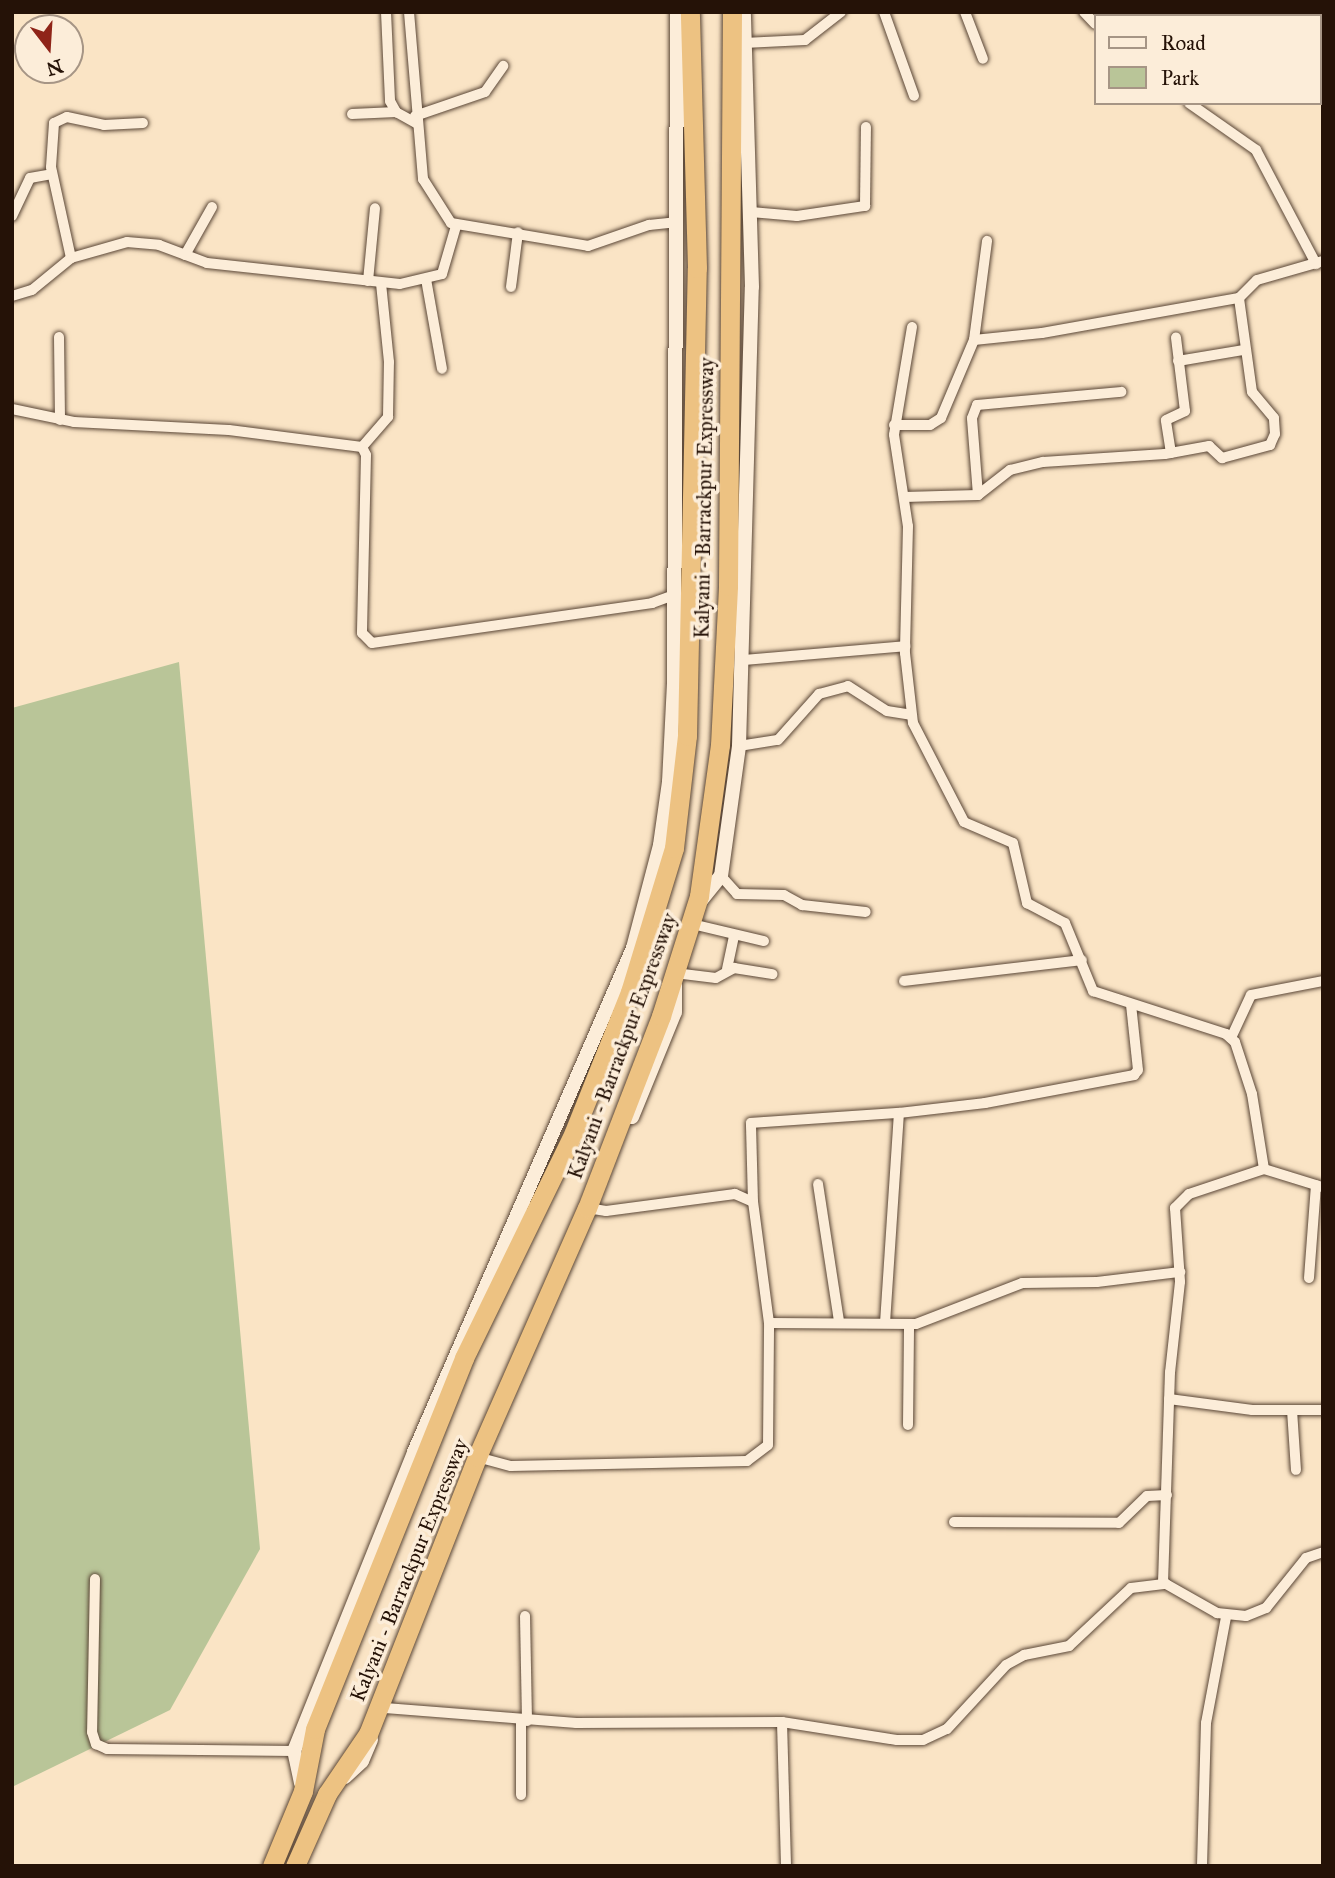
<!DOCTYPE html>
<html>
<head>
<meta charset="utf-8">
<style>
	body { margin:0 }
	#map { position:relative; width:1335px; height:1878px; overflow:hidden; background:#fae4c5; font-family:"IM FELL Great Primer",serif }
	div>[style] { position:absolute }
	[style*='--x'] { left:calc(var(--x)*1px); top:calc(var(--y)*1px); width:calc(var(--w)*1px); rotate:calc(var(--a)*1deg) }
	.green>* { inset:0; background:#b9c598 }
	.roads { filter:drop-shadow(0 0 2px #5a4636) drop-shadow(0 0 2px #5a4636) }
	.street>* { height:10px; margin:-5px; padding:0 5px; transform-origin:5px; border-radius:5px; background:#fcedd9 }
	.secondary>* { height:14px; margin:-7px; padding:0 7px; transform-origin:7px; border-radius:7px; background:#fcedd9 }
	.highway>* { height:19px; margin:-9.5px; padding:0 9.5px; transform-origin:9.5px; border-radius:9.5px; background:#edc282 }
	span { translate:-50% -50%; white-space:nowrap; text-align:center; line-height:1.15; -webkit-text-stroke:7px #fcedd9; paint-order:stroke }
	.street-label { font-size:21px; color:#251207 }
	.frame { position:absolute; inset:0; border:14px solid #251207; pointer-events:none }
	.legend { position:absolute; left:1094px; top:14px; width:228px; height:91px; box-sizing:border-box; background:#fcedd9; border:2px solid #a69585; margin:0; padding:9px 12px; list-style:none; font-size:21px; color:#251207 }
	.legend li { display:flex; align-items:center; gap:14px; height:35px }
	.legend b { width:35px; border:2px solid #a69585 }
	.north { position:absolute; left:14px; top:14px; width:70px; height:70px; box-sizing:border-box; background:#fcedd9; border:2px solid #a69585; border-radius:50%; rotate:163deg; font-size:19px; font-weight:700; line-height:28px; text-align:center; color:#251207 }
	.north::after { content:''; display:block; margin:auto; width:24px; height:32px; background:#8f2418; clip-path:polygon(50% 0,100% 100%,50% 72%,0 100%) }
</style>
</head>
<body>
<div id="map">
	<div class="green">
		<div style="clip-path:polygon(179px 662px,260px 1549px,170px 1710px,12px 1787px,12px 708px)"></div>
	</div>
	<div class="roads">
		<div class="street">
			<div style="--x:386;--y:12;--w:89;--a:87.4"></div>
			<div style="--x:390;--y:101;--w:13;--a:61"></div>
			<div style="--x:396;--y:112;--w:23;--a:29"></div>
			<div style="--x:409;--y:12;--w:168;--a:85.2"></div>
			<div style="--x:423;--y:179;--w:52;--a:57.5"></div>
			<div style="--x:451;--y:223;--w:139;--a:9.5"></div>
			<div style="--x:588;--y:246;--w:65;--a:-19"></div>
			<div style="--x:649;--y:225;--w:29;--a:-6"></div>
			<div style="--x:884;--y:12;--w:89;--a:70.3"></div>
			<div style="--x:965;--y:12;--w:50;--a:69"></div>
			<div style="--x:1084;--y:12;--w:16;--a:47"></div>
			<div style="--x:1319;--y:19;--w:4;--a:-14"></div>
			<div style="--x:744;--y:43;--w:61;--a:-2.8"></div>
			<div style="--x:805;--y:40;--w:46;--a:-37.9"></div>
			<div style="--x:1189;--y:103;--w:82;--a:35"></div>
			<div style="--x:1256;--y:150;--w:129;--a:62.2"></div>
			<div style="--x:352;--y:114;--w:44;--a:-2.6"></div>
			<div style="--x:415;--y:116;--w:74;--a:-18.9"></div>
			<div style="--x:485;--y:92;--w:32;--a:-55"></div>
			<div style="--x:751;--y:212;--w:46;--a:5"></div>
			<div style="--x:797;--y:216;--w:69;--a:-8.4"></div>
			<div style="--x:865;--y:206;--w:79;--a:-89.3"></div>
			<div style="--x:12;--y:216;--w:42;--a:-64.7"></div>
			<div style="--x:30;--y:178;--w:22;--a:-10"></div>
			<div style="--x:185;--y:255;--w:55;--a:-60.6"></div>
			<div style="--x:71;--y:258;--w:93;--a:-102.4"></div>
			<div style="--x:51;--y:167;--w:44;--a:-86.1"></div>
			<div style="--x:54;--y:123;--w:14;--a:-25"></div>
			<div style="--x:67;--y:117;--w:38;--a:12"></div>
			<div style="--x:104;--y:125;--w:39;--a:-3"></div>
			<div style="--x:426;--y:279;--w:91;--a:79.9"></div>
			<div style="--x:368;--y:281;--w:73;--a:-84.5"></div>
			<div style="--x:511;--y:287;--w:55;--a:-82.7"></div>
			<div style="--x:12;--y:296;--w:21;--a:-17"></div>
			<div style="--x:32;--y:290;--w:50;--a:-39.4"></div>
			<div style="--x:71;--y:258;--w:58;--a:-15.9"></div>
			<div style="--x:127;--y:242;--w:32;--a:5"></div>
			<div style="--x:159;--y:245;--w:51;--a:20.6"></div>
			<div style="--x:207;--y:263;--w:194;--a:6.2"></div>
			<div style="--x:400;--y:284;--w:43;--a:-13.4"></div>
			<div style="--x:442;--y:274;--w:50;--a:-73.7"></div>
			<div style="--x:912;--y:327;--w:109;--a:99.5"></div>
			<div style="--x:894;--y:435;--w:92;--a:81.3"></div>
			<div style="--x:908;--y:526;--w:127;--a:91.4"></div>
			<div style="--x:905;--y:653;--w:70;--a:83.5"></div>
			<div style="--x:913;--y:723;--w:111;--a:62.7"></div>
			<div style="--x:964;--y:822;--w:53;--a:23.2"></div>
			<div style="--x:1013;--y:843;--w:62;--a:76.9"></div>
			<div style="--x:1027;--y:903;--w:43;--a:27.8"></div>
			<div style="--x:1065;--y:923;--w:74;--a:67.6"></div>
			<div style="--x:1093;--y:991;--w:140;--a:17.9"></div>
			<div style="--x:1226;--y:1034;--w:12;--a:42"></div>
			<div style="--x:1235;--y:1042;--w:55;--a:71.9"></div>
			<div style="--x:1252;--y:1094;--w:76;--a:80.9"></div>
			<div style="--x:1264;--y:1169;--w:79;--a:161.6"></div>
			<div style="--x:1189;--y:1194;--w:20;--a:135"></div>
			<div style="--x:1175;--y:1208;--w:74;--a:86.1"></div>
			<div style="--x:1180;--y:1282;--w:91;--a:96.3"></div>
			<div style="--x:1170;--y:1372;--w:212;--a:91.9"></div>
			<div style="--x:59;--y:337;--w:83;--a:89.3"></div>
			<div style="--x:974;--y:340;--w:68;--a:-5.9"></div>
			<div style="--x:1042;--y:333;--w:200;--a:-10.1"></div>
			<div style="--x:1178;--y:361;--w:67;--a:-9.5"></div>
			<div style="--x:12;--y:409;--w:63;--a:11.8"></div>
			<div style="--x:74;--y:422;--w:155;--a:3"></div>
			<div style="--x:229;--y:430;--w:134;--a:7.3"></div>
			<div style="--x:362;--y:447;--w:9;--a:63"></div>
			<div style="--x:366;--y:455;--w:178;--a:91.3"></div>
			<div style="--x:362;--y:633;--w:14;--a:45"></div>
			<div style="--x:372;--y:643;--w:283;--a:-8.1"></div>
			<div style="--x:652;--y:603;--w:23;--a:-20"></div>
			<div style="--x:894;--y:425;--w:36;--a:0"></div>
			<div style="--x:930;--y:425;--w:13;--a:-32"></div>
			<div style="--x:941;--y:418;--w:85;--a:-67.1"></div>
			<div style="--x:974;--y:340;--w:100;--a:-82.5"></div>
			<div style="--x:362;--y:447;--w:40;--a:-49"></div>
			<div style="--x:388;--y:417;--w:55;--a:-89"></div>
			<div style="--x:389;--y:362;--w:79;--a:-95.8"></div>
			<div style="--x:1171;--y:453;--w:33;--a:-99"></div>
			<div style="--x:1166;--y:420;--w:21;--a:-25"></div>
			<div style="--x:1185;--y:411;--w:74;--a:-97"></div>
			<div style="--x:978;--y:495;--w:77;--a:-94.5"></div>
			<div style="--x:972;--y:418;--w:14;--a:-69"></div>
			<div style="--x:977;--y:405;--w:145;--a:-5.2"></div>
			<div style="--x:904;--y:497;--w:74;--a:-1.5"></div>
			<div style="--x:978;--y:495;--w:41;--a:-38"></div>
			<div style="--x:1010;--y:470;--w:34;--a:-14"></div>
			<div style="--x:1043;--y:462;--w:122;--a:-3.8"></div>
			<div style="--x:1165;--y:454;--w:45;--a:-10.3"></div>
			<div style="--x:1209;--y:446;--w:18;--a:43"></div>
			<div style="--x:1222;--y:458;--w:50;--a:-15.2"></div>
			<div style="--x:1270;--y:445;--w:12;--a:-66"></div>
			<div style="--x:1275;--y:434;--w:16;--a:-94"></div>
			<div style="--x:1274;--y:418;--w:34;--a:-130"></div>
			<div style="--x:1252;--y:392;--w:95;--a:-97.9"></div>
			<div style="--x:1239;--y:298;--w:25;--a:-45"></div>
			<div style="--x:1257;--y:280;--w:69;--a:-16.1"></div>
			<div style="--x:743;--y:660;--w:163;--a:-4.9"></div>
			<div style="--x:739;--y:746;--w:39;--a:-9"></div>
			<div style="--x:778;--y:740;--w:62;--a:-48.3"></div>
			<div style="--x:819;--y:694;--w:30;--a:-15"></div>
			<div style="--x:848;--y:686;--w:46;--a:32.7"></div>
			<div style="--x:887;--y:711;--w:24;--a:9"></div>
			<div style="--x:721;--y:876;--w:24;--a:48"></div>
			<div style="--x:737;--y:894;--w:47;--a:1.2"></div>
			<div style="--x:784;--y:895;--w:21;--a:29"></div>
			<div style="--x:802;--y:905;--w:64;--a:6.2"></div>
			<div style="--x:692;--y:924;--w:74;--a:13.3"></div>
			<div style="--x:727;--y:969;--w:34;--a:-78"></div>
			<div style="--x:675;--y:973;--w:41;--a:7"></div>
			<div style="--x:716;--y:978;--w:21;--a:-29"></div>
			<div style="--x:734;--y:968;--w:39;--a:9"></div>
			<div style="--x:904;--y:981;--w:179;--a:-6.7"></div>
			<div style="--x:1231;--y:1038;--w:47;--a:-65.1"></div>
			<div style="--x:1251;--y:995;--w:73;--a:-11"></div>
			<div style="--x:1264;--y:1169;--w:61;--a:17.2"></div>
			<div style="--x:818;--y:1184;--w:139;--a:81.3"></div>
			<div style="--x:753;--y:1202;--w:79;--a:-91.5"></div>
			<div style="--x:751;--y:1123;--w:148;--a:-3.9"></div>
			<div style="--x:1309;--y:1278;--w:93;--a:-85.7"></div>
			<div style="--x:769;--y:1323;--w:147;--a:0.4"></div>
			<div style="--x:916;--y:1324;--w:114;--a:-21.1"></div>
			<div style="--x:1022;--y:1283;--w:75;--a:-0.8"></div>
			<div style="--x:1097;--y:1282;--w:84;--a:-6.9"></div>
			<div style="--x:885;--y:1323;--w:210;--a:-86.2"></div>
			<div style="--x:899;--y:1113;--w:87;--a:-6.6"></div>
			<div style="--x:985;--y:1103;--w:152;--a:-10.6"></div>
			<div style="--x:1134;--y:1075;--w:6;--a:-51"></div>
			<div style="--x:1138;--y:1070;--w:66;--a:-96.1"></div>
			<div style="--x:1169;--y:1399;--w:84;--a:7.5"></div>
			<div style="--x:1252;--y:1410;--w:71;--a:0"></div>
			<div style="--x:1292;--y:1410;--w:60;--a:86.2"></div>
			<div style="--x:908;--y:1425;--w:101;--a:-89.4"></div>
			<div style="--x:477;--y:1457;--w:35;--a:15"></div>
			<div style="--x:511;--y:1466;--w:236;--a:-1.2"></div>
			<div style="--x:747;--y:1461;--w:26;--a:-37"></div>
			<div style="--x:768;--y:1445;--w:122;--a:-89.5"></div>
			<div style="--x:769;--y:1323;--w:122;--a:-97.5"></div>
			<div style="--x:753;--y:1202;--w:20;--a:-156"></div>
			<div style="--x:735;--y:1194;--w:130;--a:172.5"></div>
			<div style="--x:606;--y:1211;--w:19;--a:-171"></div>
			<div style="--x:954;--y:1522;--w:165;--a:0.3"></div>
			<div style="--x:1119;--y:1523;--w:39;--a:-44"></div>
			<div style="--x:1147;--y:1496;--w:20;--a:-3"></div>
			<div style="--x:95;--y:1579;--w:153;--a:91.1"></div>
			<div style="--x:92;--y:1732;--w:13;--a:72"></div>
			<div style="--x:96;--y:1744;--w:12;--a:24"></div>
			<div style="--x:107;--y:1749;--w:187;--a:0.6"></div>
			<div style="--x:525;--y:1616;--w:105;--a:88.9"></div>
			<div style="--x:385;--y:1708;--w:192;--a:4.5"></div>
			<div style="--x:576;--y:1723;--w:206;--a:-0.3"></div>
			<div style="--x:782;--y:1722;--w:116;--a:8.9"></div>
			<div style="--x:897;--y:1740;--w:26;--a:0"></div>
			<div style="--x:923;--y:1740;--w:26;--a:-25"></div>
			<div style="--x:947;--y:1729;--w:87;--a:-47.3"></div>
			<div style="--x:1006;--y:1665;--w:21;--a:-29"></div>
			<div style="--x:1024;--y:1655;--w:46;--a:-11.3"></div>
			<div style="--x:1069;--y:1646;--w:85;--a:-43.1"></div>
			<div style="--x:1131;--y:1588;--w:35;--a:-7"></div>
			<div style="--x:1166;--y:1584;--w:59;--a:29.6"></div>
			<div style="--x:1217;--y:1613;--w:29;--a:6"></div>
			<div style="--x:1246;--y:1616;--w:22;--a:-22"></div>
			<div style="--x:1266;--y:1608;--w:64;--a:-51.3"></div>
			<div style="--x:1306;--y:1558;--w:18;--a:-19"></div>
			<div style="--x:521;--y:1721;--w:74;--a:90"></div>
			<div style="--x:782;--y:1722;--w:144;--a:88.4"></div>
			<div style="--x:1202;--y:1866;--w:143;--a:-88.4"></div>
			<div style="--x:1206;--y:1723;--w:108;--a:-79.3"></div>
		</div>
		<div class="secondary">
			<div style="--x:698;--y:904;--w:36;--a:-51"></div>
			<div style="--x:721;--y:876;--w:131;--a:-82.1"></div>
			<div style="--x:739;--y:746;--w:459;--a:-88.4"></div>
			<div style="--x:752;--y:287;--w:275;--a:-91.7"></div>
			<div style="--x:632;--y:1117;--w:113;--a:-67.7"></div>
			<div style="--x:675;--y:1012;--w:27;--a:-90"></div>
			<div style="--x:345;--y:1777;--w:23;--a:-43"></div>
			<div style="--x:362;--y:1761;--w:23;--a:-67"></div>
			<div style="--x:301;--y:1783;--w:33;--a:-102"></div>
			<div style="--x:294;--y:1751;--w:322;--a:-68.1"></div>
			<div style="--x:414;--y:1452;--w:550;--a:-66.51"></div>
			<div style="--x:633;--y:948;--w:106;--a:-75.3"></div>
			<div style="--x:660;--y:845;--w:64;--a:-81.9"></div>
			<div style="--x:669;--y:782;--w:99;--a:-87.1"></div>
			<div style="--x:674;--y:683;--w:671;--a:-89.74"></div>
		</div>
		<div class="highway">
			<div style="--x:272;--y:1866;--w:81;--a:-67.5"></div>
			<div style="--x:303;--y:1791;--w:63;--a:-79"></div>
			<div style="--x:315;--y:1729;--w:400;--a:-68.1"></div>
			<div style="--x:464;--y:1358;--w:251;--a:-64"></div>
			<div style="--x:574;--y:1132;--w:151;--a:-68.2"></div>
			<div style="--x:630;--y:992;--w:151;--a:-73"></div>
			<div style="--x:674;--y:848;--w:113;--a:-83.4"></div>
			<div style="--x:687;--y:736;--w:468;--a:-88.8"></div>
			<div style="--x:697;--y:268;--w:256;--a:-91.6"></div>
			<div style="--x:295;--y:1866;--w:79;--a:-66"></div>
			<div style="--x:327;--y:1794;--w:73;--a:-55.7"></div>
			<div style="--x:368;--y:1734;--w:298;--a:-68.5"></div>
			<div style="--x:477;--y:1457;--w:272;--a:-66.2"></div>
			<div style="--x:587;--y:1208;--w:206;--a:-68.9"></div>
			<div style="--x:661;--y:1016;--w:126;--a:-72.4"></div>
			<div style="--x:699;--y:896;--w:152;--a:-82.1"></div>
			<div style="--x:720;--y:745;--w:159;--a:-87.1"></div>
			<div style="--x:728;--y:586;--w:574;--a:-89.6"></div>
		</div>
	</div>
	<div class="street-label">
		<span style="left:704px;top:498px;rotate:-89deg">Kalyani - Barrackpur Expressway</span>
		<span style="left:622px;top:1046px;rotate:-70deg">Kalyani - Barrackpur Expressway</span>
		<span style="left:409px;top:1570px;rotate:-68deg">Kalyani - Barrackpur Expressway</span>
	</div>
	<div class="frame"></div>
	<ul class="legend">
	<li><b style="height:9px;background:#fcedd9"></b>Road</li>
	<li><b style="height:19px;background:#b9c598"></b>Park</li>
	</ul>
	<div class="north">N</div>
</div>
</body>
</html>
